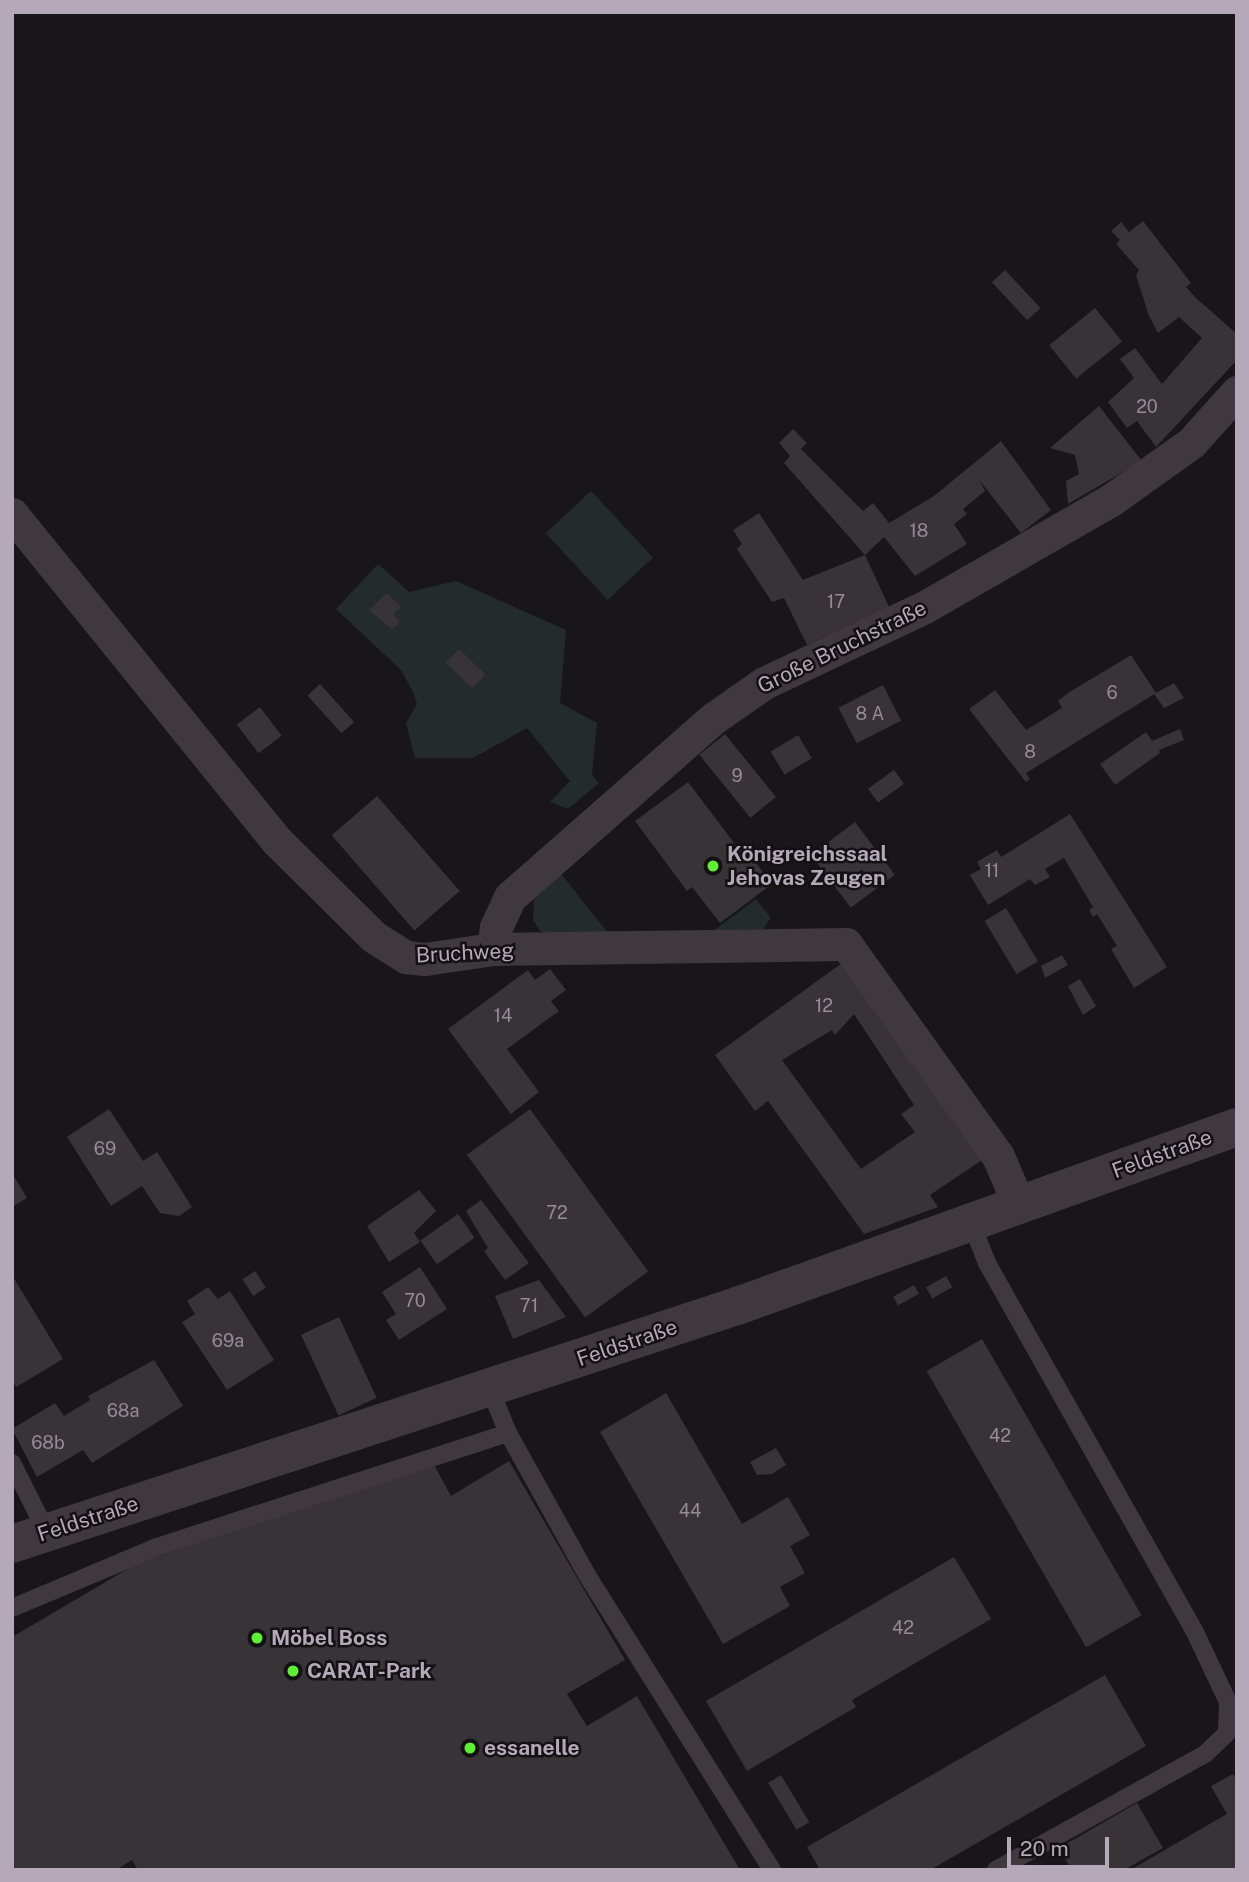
<!DOCTYPE html>
<html>
<head>
<meta charset="utf-8">
<style>
	body { margin:0 }
	#map { position:relative; width:1249px; height:1882px; overflow:hidden; background:#181618; font-family:"Public Sans",sans-serif }
	div>[style] { position:absolute }
	[style*='--x'] { left:calc(var(--x)*1px); top:calc(var(--y)*1px); width:calc(var(--w)*1px); rotate:calc(var(--a)*1deg) }
	.green>* { inset:0; background:#242b2d; transform-origin:0 0 }
	.building>* { inset:0; background:#373337; transform-origin:0 0 }
	.service>* { height:18px; margin:-9px; padding:0 9px; transform-origin:9px; border-radius:9px; background:#3f393f }
	.minor>* { height:33px; margin:-16.5px; padding:0 16.5px; transform-origin:16.5px; border-radius:16.5px; background:#3f393f }
	.tertiary>* { height:38px; margin:-19px; padding:0 19px; transform-origin:19px; border-radius:19px; background:#3f393f }
	.dots>* { width:19px; height:19px; translate:-50% -50%; box-sizing:border-box; border:4px solid #131113; border-radius:50% }
	span { translate:-50% -50%; white-space:nowrap; text-align:center; line-height:1.15; -webkit-text-stroke:5px #131113; paint-order:stroke }
	.number-label { font-size:18px; color:#968b98 }
	.number-label span { -webkit-text-stroke-width:0 }
	.street-label { font-size:21px; color:#b5a8b8 }
	.poi-label { font-size:21px; color:#b5a8b8; font-weight:700 }
	.left { translate:0 -50%; text-align:left }
	.frame { position:absolute; inset:0; border:14px solid #b5a8b8; pointer-events:none }
	.scale { position:absolute; left:1007px; top:1837px; width:102px; height:32px; box-sizing:border-box; border:4px solid #b5a8b8; border-top:0; padding-left:9px; font-size:21px; line-height:24px; white-space:nowrap; color:#b5a8b8; -webkit-text-stroke:5px #131113; paint-order:stroke }
</style>
</head>
<body>
<div id="map">
	<div class="green">
		<div style="left:591px;top:491px;width:91px;height:62px;rotate:47deg"></div>
		<div style="clip-path:polygon(378px 564px,409px 592px,456px 581px,566px 630px,560px 703px,597px 723px,592px 775px,599px 783px,568px 809px,550px 802px,570px 781px,527px 728px,473px 758px,415px 758px,406px 723px,417px 704px,413px 692px,401px 670px,336px 609px)"></div>
		<div style="clip-path:polygon(558px 870px,609px 934px,557px 939px,541px 932px,533px 920px,534px 902px,540px 884px)"></div>
		<div style="clip-path:polygon(756px 899px,771px 918px,763px 929px,713px 931px)"></div>
	</div>
	<div class="building">
		<div style="clip-path:polygon(1143px 221px,1191px 283px,1186px 287px,1196px 298px,1237px 334px,1237px 360px,1156px 447px,1137px 421px,1127px 428px,1108px 402px,1134px 378px,1120px 359px,1135px 348px,1162px 384px,1202px 338px,1179px 317px,1158px 333px,1149px 316px,1136px 275px,1139px 270px,1116px 244px,1120px 240px,1111px 231px,1121px 222px,1129px 232px)"></div>
		<div style="left:1005px;top:270px;width:52px;height:18px;rotate:47deg"></div>
		<div style="left:1095px;top:308px;width:43px;height:59px;rotate:51deg"></div>
		<div style="clip-path:polygon(1099px 406px,1142px 461px,1068px 504px,1066px 481px,1079px 474px,1075px 455px,1050px 448px)"></div>
		<div style="clip-path:polygon(793px 429px,807px 443px,801px 449px,863px 511px,873px 503px,889px 523px,934px 496px,1001px 441px,1051px 510px,1021px 533px,980px 481px,985px 491px,963px 509px,967px 514px,954px 524px,967px 544px,915px 576px,884px 537px,865px 555px,784px 463px,790px 456px,779px 443px)"></div>
		<div style="clip-path:polygon(759px 513px,803px 580px,865px 555px,889px 607px,807px 645px,784px 598px,772px 602px,737px 549px,742px 544px,733px 530px)"></div>
		<div style="clip-path:polygon(387px 593px,401px 607px,393px 614px,400px 622px,392px 629px,369px 610px)"></div>
		<div style="left:459px;top:649px;width:37px;height:19px;rotate:44deg"></div>
		<div style="clip-path:polygon(1131px 655px,1156px 693px,1026px 773px,1030px 779px,1026px 782px,969px 709px,995px 690px,1026px 730px,1062px 708px,1058px 701px,1068px 693px)"></div>
		<div style="clip-path:polygon(1174px 683px,1184px 698px,1164px 708px,1154px 694px)"></div>
		<div style="left:320px;top:684px;width:51px;height:17px;rotate:48deg"></div>
		<div style="left:883px;top:685px;width:40px;height:50px;rotate:63deg"></div>
		<div style="left:260px;top:707px;width:36px;height:29px;rotate:53deg"></div>
		<div style="clip-path:polygon(1180px 729px,1184px 740px,1159px 750px,1160px 753px,1115px 785px,1100px 764px,1146px 732px,1152px 741px)"></div>
		<div style="left:725px;top:734px;width:81px;height:33px;rotate:51deg"></div>
		<div style="left:798px;top:735px;width:27px;height:32px;rotate:59deg"></div>
		<div style="left:894px;top:770px;width:17px;height:32px;rotate:54deg"></div>
		<div style="clip-path:polygon(688px 782px,738px 848px,742px 845px,772px 884px,720px 923px,692px 887px,687px 891px,635px 821px)"></div>
		<div style="left:377px;top:796px;width:126px;height:60px;rotate:49deg"></div>
		<div style="clip-path:polygon(1070px 814px,1167px 967px,1134px 988px,1111px 949px,1117px 946px,1097px 914px,1093px 917px,1089px 910px,1093px 907px,1064px 858px,1045px 869px,1050px 877px,1035px 885px,1030px 879px,988px 905px,970px 875px,981px 869px,977px 862px,997px 850px,1001px 857px)"></div>
		<div style="left:855px;top:822px;width:66px;height:55px;rotate:53deg"></div>
		<div style="left:1006px;top:908px;width:62px;height:25px;rotate:59deg"></div>
		<div style="clip-path:polygon(1062px 955px,1068px 965px,1045px 978px,1041px 966px)"></div>
		<div style="clip-path:polygon(evenodd,842px 963px,985px 1158px,930px 1195px,938px 1207px,864px 1234px,768px 1101px,755px 1111px,715px 1055px,842px 963px,854px 1014px,914px 1105px,901px 1114px,915px 1132px,861px 1169px,782px 1060px,832px 1030px,835px 1035px,854px 1014px)"></div>
		<div style="clip-path:polygon(550px 969px,566px 990px,551px 1001px,559px 1011px,507px 1049px,539px 1092px,511px 1114px,448px 1029px,528px 970px,535px 980px)"></div>
		<div style="clip-path:polygon(1080px 979px,1096px 1006px,1083px 1015px,1068px 986px)"></div>
		<div style="clip-path:polygon(109px 1109px,143px 1161px,157px 1152px,192px 1207px,179px 1216px,160px 1213px,142px 1186px,111px 1206px,67px 1137px)"></div>
		<div style="left:530px;top:1109px;width:201px;height:78px;rotate:54deg"></div>
		<div style="clip-path:polygon(12px 1173px,27px 1198px,12px 1207px)"></div>
		<div style="clip-path:polygon(419px 1190px,436px 1211px,414px 1233px,420px 1242px,389px 1262px,367px 1226px)"></div>
		<div style="clip-path:polygon(481px 1200px,529px 1263px,505px 1280px,484px 1251px,488px 1248px,466px 1211px)"></div>
		<div style="left:458px;top:1214px;width:29px;height:46px;rotate:55deg"></div>
		<div style="clip-path:polygon(420px 1267px,447px 1309px,399px 1340px,386px 1320px,396px 1314px,382px 1292px)"></div>
		<div style="left:255px;top:1271px;width:20px;height:15px;rotate:57deg"></div>
		<div style="clip-path:polygon(12px 1275px,63px 1359px,16px 1387px,12px 1380px)"></div>
		<div style="left:946px;top:1276px;width:13px;height:23px;rotate:61deg"></div>
		<div style="clip-path:polygon(539px 1280px,566px 1317px,513px 1339px,495px 1296px)"></div>
		<div style="left:914px;top:1285px;width:10px;height:24px;rotate:61deg"></div>
		<div style="clip-path:polygon(208px 1287px,218px 1299px,230px 1291px,274px 1360px,227px 1390px,182px 1322px,195px 1314px,187px 1301px)"></div>
		<div style="left:339px;top:1317px;width:89px;height:42px;rotate:65deg"></div>
		<div style="left:982px;top:1339px;width:319px;height:64px;rotate:60deg"></div>
		<div style="clip-path:polygon(154px 1360px,183px 1406px,92px 1463px,83px 1450px,37px 1477px,12px 1429px,55px 1403px,64px 1416px,90px 1400px,88px 1396px)"></div>
		<div style="clip-path:polygon(666px 1393px,742px 1524px,788px 1497px,810px 1535px,790px 1546px,805px 1573px,780px 1587px,790px 1606px,723px 1644px,600px 1432px)"></div>
		<div style="clip-path:polygon(776px 1448px,786px 1465px,772px 1474px,757px 1475px,750px 1462px)"></div>
		<div style="clip-path:polygon(509px 1461px,625px 1660px,567px 1694px,587px 1726px,637px 1696px,740px 1870px,138px 1870px,132px 1860px,116px 1870px,12px 1870px,12px 1637px,138px 1563px,433px 1463px,451px 1496px)"></div>
		<div style="clip-path:polygon(954px 1557px,991px 1619px,852px 1700px,856px 1707px,747px 1771px,706px 1701px)"></div>
		<div style="clip-path:polygon(1105px 1675px,1146px 1746px,930px 1870px,820px 1870px,807px 1847px)"></div>
		<div style="clip-path:polygon(1233px 1774px,1237px 1781px,1237px 1870px,1130px 1870px,1227px 1814px,1211px 1786px)"></div>
		<div style="left:781px;top:1775px;width:55px;height:15px;rotate:59deg"></div>
		<div style="clip-path:polygon(1137px 1803px,1163px 1848px,1124px 1870px,1072px 1870px,1059px 1848px)"></div>
	</div>
	<div class="service">
		<div style="--x:971;--y:1222;--w:44;--a:68.7"></div>
		<div style="--x:987;--y:1263;--w:421;--a:60.6"></div>
		<div style="--x:1194;--y:1630;--w:80;--a:64.7"></div>
		<div style="--x:1228;--y:1702;--w:31;--a:92"></div>
		<div style="--x:1227;--y:1733;--w:30;--a:136"></div>
		<div style="--x:1205;--y:1754;--w:239;--a:151"></div>
		<div style="--x:490;--y:1389;--w:48;--a:67.8"></div>
		<div style="--x:508;--y:1433;--w:162;--a:60.9"></div>
		<div style="--x:587;--y:1575;--w:348;--a:57.9"></div>
		<div style="--x:12;--y:1463;--w:78;--a:63.4"></div>
		<div style="--x:12;--y:1608;--w:157;--a:-22.8"></div>
		<div style="--x:157;--y:1547;--w:369;--a:-18"></div>
	</div>
	<div class="minor">
		<div style="--x:12;--y:514;--w:421;--a:51"></div>
		<div style="--x:277;--y:841;--w:136;--a:44.7"></div>
		<div style="--x:374;--y:937;--w:38;--a:32"></div>
		<div style="--x:406;--y:957;--w:19;--a:6"></div>
		<div style="--x:425;--y:959;--w:69;--a:-8.4"></div>
		<div style="--x:493;--y:949;--w:353;--a:-0.8"></div>
		<div style="--x:846;--y:944;--w:261;--a:54.4"></div>
		<div style="--x:998;--y:1156;--w:53;--a:66.8"></div>
		<div style="--x:493;--y:949;--w:22;--a:-82"></div>
		<div style="--x:496;--y:927;--w:33;--a:-65"></div>
		<div style="--x:510;--y:897;--w:271;--a:-41.3"></div>
		<div style="--x:714;--y:718;--w:61;--a:-35"></div>
		<div style="--x:764;--y:683;--w:176;--a:-25.3"></div>
		<div style="--x:923;--y:608;--w:217;--a:-29.9"></div>
		<div style="--x:1111;--y:500;--w:98;--a:-35.5"></div>
		<div style="--x:1191;--y:443;--w:69;--a:-48"></div>
	</div>
	<div class="tertiary">
		<div style="--x:12;--y:1544;--w:763;--a:-18.17"></div>
		<div style="--x:737;--y:1306;--w:531;--a:-19.7"></div>
	</div>
	<div class="dots">
		<div style="left:713px;top:866px;background:#60ed38"></div>
		<div style="left:257px;top:1638px;background:#60ed38"></div>
		<div style="left:293px;top:1671px;background:#60ed38"></div>
		<div style="left:470px;top:1748px;background:#60ed38"></div>
	</div>
	<div class="number-label">
		<span style="left:1147px;top:407px">20</span>
		<span style="left:919px;top:531px">18</span>
		<span style="left:836px;top:602px">17</span>
		<span style="left:1112px;top:693px">6</span>
		<span style="left:870px;top:714px">8 A</span>
		<span style="left:1030px;top:752px">8</span>
		<span style="left:737px;top:776px">9</span>
		<span style="left:992px;top:871px">11</span>
		<span style="left:824px;top:1006px">12</span>
		<span style="left:503px;top:1016px">14</span>
		<span style="left:105px;top:1149px">69</span>
		<span style="left:557px;top:1213px">72</span>
		<span style="left:415px;top:1301px">70</span>
		<span style="left:529px;top:1306px">71</span>
		<span style="left:228px;top:1341px">69a</span>
		<span style="left:123px;top:1411px">68a</span>
		<span style="left:1000px;top:1436px">42</span>
		<span style="left:48px;top:1443px">68b</span>
		<span style="left:690px;top:1511px">44</span>
		<span style="left:903px;top:1628px">42</span>
	</div>
	<div class="street-label">
		<span style="left:842px;top:647px;rotate:-26deg">Große Bruchstraße</span>
		<span style="left:465px;top:953px;rotate:-3deg">Bruchweg</span>
		<span style="left:1162px;top:1154px;rotate:-20deg">Feldstraße</span>
		<span style="left:627px;top:1343px;rotate:-19deg">Feldstraße</span>
		<span style="left:88px;top:1519px;rotate:-18deg">Feldstraße</span>
	</div>
	<div class="poi-label">
		<span class="left" style="left:727px;top:866px">Königreichssaal<br>Jehovas Zeugen</span>
		<span class="left" style="left:271px;top:1638px">Möbel Boss</span>
		<span class="left" style="left:307px;top:1671px">CARAT-Park</span>
		<span class="left" style="left:484px;top:1748px">essanelle</span>
	</div>
	<div class="frame"></div>
	<div class="scale">20 m</div>
</div>
</body>
</html>
